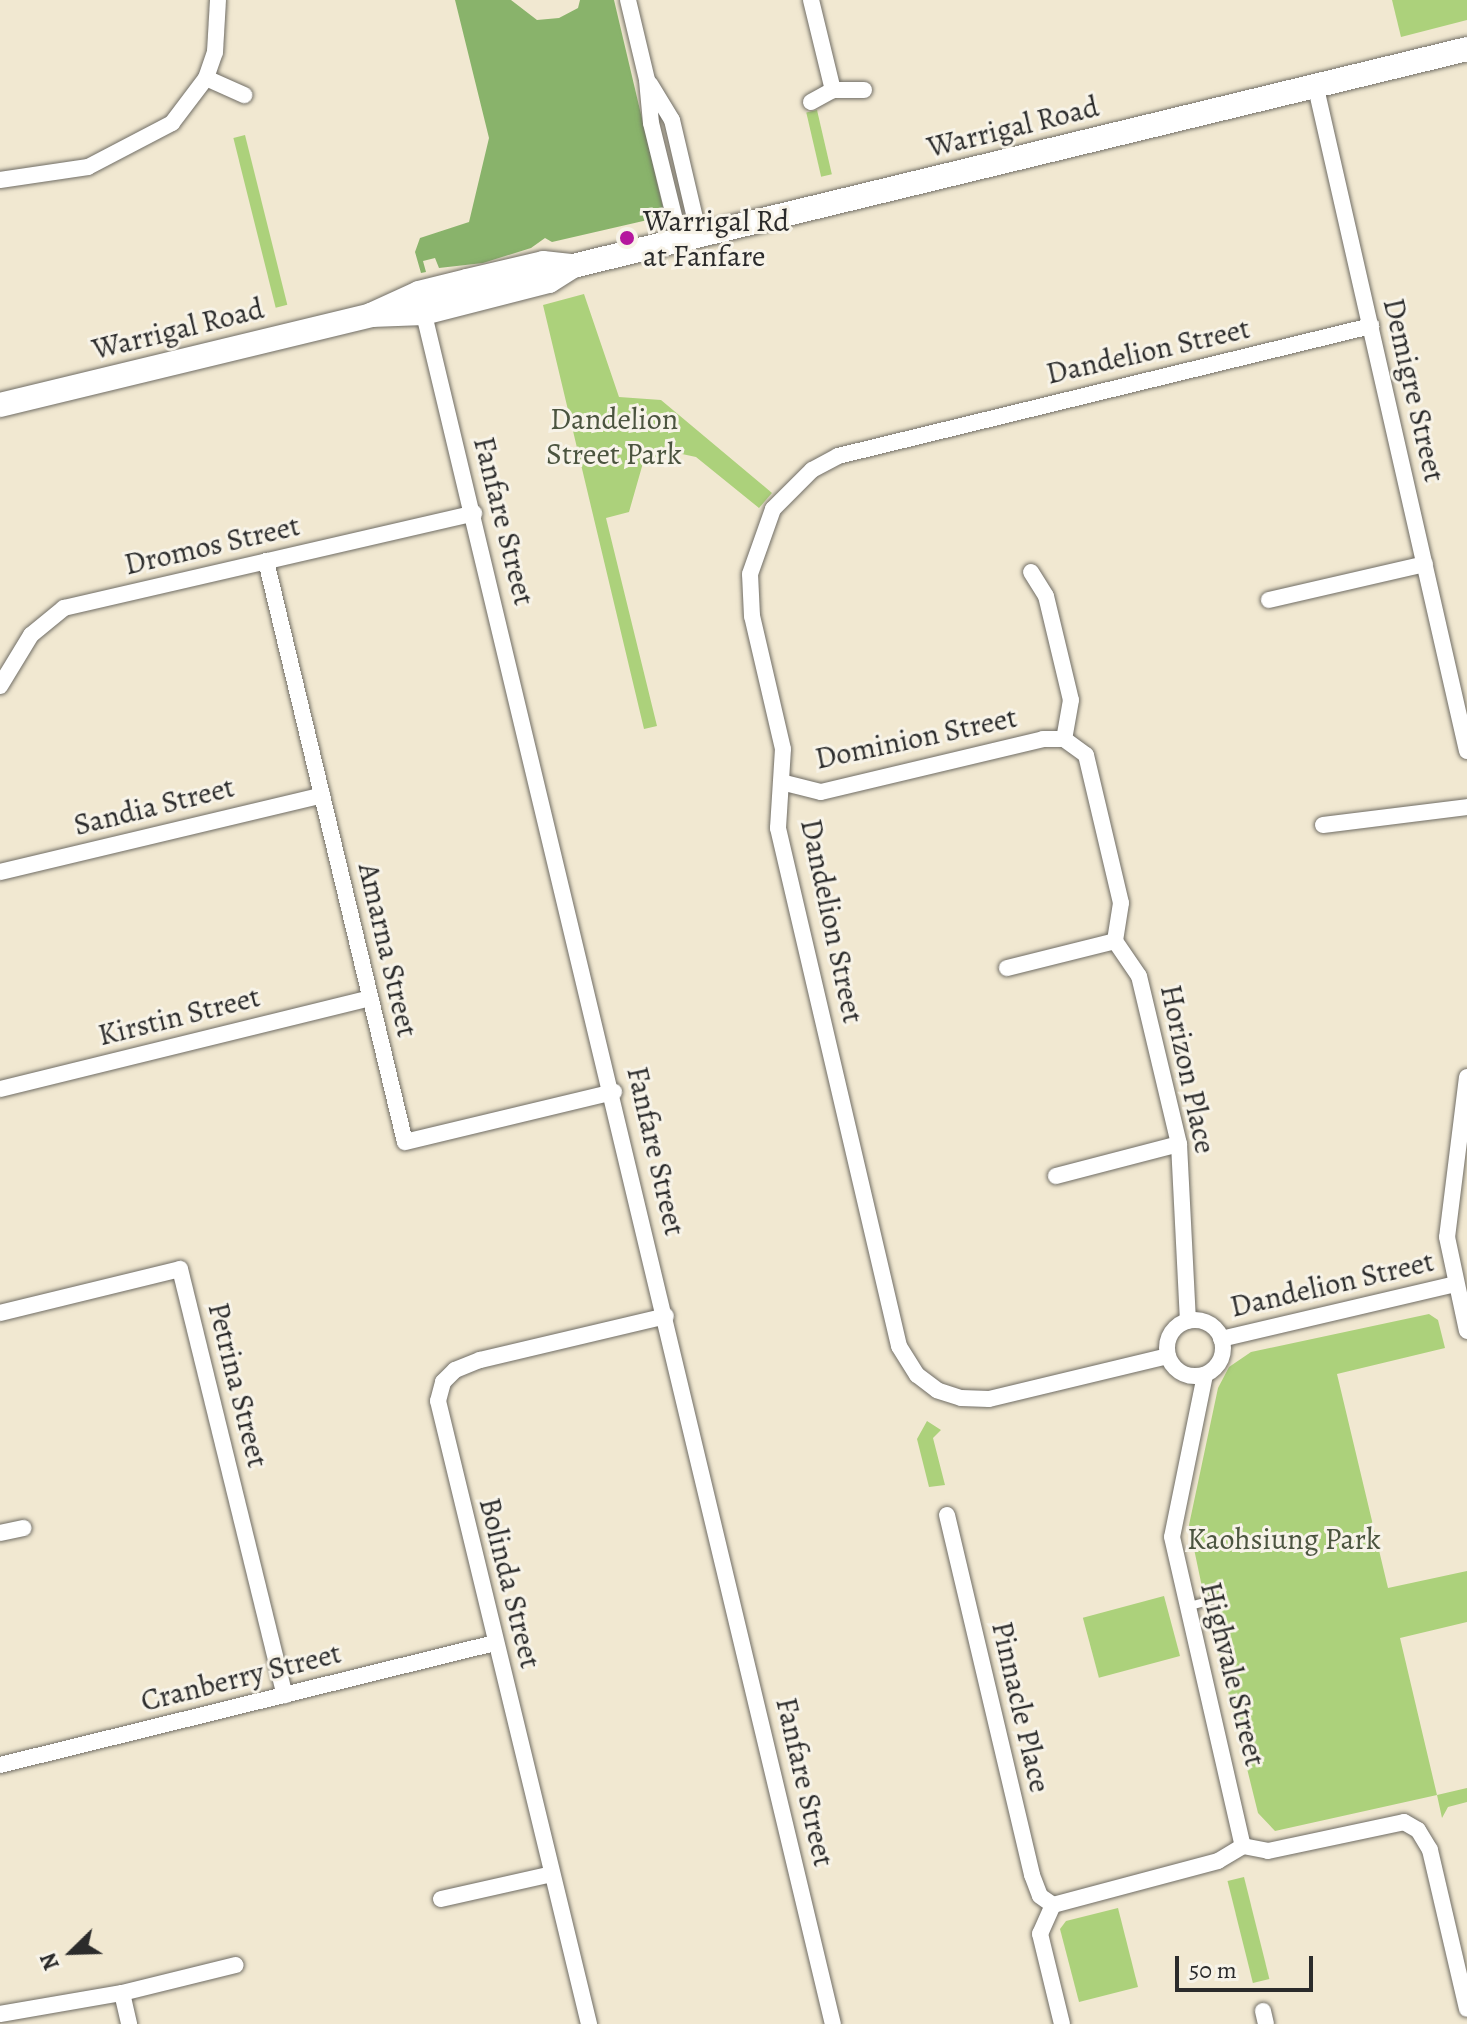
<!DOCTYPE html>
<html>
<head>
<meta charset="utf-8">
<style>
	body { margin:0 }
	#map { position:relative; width:1467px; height:2024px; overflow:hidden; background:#f1e8d1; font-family:Alegreya,serif }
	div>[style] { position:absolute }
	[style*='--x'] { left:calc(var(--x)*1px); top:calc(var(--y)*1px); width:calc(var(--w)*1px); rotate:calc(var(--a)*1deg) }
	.green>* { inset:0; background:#acd17b; transform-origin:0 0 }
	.forest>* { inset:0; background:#89b36b }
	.roads { filter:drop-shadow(0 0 2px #706d65) drop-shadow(0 0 2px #706d65) }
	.service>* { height:8px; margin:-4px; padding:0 4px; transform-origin:4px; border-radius:4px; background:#fff }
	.minor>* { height:16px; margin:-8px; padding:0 8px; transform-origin:8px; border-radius:8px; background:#fff }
	.minor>.ring { margin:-8px; padding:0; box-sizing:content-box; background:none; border:16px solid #fff; border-radius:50% }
	.secondary>* { height:24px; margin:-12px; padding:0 12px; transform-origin:12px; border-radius:12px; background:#fff }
	.dots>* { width:22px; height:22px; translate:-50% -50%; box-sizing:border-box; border:4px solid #f7f3e8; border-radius:50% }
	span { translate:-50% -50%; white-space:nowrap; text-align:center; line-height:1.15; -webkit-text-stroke:6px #f7f3e8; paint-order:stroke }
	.street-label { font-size:30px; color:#2b2b2b }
	.poi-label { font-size:30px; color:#2b2b2b }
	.left { translate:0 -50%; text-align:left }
	.park-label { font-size:30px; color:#4b543f }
	.north { position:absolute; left:32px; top:1912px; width:80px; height:80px; -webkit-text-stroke:6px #f7f3e8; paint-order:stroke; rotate:247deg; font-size:22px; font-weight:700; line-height:32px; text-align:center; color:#2b2b2b }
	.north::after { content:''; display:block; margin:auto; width:28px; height:36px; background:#2b2b2b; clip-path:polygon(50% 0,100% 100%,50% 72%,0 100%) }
	.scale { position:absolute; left:1175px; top:1956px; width:138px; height:36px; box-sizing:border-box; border:4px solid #2b2b2b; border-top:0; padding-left:10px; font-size:24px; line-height:28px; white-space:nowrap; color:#2b2b2b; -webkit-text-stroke:6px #f7f3e8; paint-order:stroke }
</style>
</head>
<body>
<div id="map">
	<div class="green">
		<div style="clip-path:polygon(1392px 0,1467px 0,1467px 20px,1401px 37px)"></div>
		<div style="left:817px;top:110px;width:66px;height:11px;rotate:77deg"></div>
		<div style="left:245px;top:135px;width:175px;height:12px;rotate:76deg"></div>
		<div style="clip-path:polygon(584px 294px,619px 397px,661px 400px,772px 493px,759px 508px,696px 457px,668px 451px,643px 463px,629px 512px,606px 518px,657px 726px,644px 729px,543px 305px)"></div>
		<div style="clip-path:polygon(1429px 1314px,1438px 1320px,1445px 1348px,1337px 1374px,1388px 1588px,1467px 1571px,1467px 1622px,1400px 1638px,1437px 1795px,1467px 1788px,1467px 1802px,1448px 1807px,1442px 1818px,1437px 1795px,1275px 1831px,1258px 1813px,1209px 1615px,1214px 1606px,1202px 1587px,1189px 1525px,1218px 1388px,1229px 1367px,1251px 1352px)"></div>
		<div style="clip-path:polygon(927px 1421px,941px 1430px,933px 1438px,945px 1485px,929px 1487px,917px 1439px)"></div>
		<div style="left:1164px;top:1596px;width:62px;height:84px;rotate:75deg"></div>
		<div style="left:1244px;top:1877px;width:105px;height:17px;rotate:76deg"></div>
		<div style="clip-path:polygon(1118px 1908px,1138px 1987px,1079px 2002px,1060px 1929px,1066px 1921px)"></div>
	</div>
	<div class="forest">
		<div style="clip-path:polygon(455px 0,511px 0,537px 20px,559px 18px,578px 8px,580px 0,614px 0,665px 216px,552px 242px,545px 238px,531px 248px,483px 263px,439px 268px,435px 258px,423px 261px,426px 272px,421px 273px,415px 252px,420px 238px,469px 222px,489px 138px)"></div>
	</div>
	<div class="roads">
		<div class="service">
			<div style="--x:1186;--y:1607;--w:27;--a:-15"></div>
		</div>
		<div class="minor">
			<div style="--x:628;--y:0;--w:82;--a:76.6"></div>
			<div style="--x:647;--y:80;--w:43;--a:84.7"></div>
			<div style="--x:651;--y:123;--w:121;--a:76.1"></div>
			<div style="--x:811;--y:0;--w:93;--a:76.3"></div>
			<div style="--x:206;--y:78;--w:42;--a:24.1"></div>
			<div style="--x:650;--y:84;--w:42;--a:58.6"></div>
			<div style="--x:672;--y:120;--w:118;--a:76.8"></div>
			<div style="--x:1316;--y:88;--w:680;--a:77.17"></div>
			<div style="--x:811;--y:102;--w:25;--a:-29"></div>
			<div style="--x:833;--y:90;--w:31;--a:0"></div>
			<div style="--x:0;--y:180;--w:89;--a:-8.4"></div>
			<div style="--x:88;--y:167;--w:95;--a:-27.6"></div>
			<div style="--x:172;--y:123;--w:56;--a:-52.9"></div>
			<div style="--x:206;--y:78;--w:28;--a:-71"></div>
			<div style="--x:215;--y:52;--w:52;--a:-86.7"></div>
			<div style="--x:422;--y:306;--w:1766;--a:76.55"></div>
			<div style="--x:266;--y:561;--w:597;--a:76.55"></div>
			<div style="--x:405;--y:1142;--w:215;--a:-13.5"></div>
			<div style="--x:1031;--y:572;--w:28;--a:58"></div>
			<div style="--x:1046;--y:596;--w:107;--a:76.5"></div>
			<div style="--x:1071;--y:700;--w:40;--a:100"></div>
			<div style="--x:1269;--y:600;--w:160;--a:-13"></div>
			<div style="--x:0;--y:686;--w:60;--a:-58.7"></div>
			<div style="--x:31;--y:635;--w:43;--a:-39.3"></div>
			<div style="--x:64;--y:608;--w:421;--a:-13"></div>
			<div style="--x:1064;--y:739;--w:27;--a:36"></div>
			<div style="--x:1086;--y:755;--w:152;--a:76.7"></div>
			<div style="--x:1121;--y:903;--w:38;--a:99"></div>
			<div style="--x:1115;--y:941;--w:42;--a:55.6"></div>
			<div style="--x:1139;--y:976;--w:173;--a:76.6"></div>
			<div style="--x:1179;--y:1144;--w:177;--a:87.1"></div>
			<div style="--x:781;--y:782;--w:41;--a:14"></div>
			<div style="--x:821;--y:792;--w:228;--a:-13.4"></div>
			<div style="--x:1043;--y:739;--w:21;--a:0"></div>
			<div style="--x:1323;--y:825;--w:145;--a:-7.1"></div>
			<div style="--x:0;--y:872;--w:331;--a:-13.4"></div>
			<div style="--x:1007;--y:968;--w:111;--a:-14"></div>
			<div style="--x:1467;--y:1077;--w:161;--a:97.1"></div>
			<div style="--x:1447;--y:1237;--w:96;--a:78"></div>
			<div style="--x:0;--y:1089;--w:381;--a:-13.8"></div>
			<div style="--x:1056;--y:1176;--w:127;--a:-14.6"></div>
			<div style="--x:0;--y:1313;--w:185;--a:-13.7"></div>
			<div style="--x:180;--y:1269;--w:439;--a:76.2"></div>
			<div class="ring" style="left:1167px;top:1320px;width:40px;height:40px"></div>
			<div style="--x:1221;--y:1339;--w:241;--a:-13.2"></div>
			<div style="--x:1168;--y:1356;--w:184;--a:166.5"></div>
			<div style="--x:989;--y:1399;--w:28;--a:-178"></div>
			<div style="--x:961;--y:1398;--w:25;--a:-162"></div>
			<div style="--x:937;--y:1390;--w:25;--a:-143"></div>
			<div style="--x:917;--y:1375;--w:34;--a:-122"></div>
			<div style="--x:899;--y:1346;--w:532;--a:-103.15"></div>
			<div style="--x:778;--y:828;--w:79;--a:-86.4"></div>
			<div style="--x:783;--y:749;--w:137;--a:-103.1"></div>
			<div style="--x:752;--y:616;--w:42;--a:-92.7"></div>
			<div style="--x:750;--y:574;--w:69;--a:-70.5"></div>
			<div style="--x:773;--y:509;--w:55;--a:-45"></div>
			<div style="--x:812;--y:470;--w:30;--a:-28"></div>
			<div style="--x:838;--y:456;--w:549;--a:-13.71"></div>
			<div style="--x:1205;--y:1375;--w:165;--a:101.5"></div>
			<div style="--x:1172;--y:1537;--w:317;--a:77.1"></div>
			<div style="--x:947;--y:1515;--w:370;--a:76.7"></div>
			<div style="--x:1032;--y:1875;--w:22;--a:69"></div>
			<div style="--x:1040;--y:1896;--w:16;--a:35"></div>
			<div style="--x:0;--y:1533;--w:24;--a:-12"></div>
			<div style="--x:0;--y:1765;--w:510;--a:-13.85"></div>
			<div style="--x:441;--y:1899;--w:114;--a:-12.7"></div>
			<div style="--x:122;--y:1993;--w:32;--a:77"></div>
			<div style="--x:1263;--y:2011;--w:13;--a:77"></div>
			<div style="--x:0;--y:2014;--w:124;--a:-9.8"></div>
			<div style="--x:122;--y:1993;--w:117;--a:-13.8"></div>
			<div style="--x:589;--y:2024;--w:641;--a:-103.62"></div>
			<div style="--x:438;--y:1401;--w:20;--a:-75"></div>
			<div style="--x:443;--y:1382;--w:17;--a:-45"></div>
			<div style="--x:455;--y:1370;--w:27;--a:-22"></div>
			<div style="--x:480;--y:1360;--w:191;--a:-13.3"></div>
			<div style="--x:1062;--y:2024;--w:93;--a:-103.7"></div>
			<div style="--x:1040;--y:1934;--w:32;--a:-66"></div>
			<div style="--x:1053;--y:1905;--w:171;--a:-14.9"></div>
			<div style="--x:1218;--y:1861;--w:29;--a:-31"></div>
			<div style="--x:1243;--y:1846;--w:25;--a:11"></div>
			<div style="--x:1268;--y:1851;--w:139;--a:-12"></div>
			<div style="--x:1404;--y:1822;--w:16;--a:30"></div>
			<div style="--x:1418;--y:1830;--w:23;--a:59"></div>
			<div style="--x:1430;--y:1850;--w:163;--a:76.9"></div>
		</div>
		<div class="secondary">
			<div style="--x:371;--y:315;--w:53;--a:-2.2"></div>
			<div style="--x:424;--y:313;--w:129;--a:-14.4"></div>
			<div style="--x:549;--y:281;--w:28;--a:-32"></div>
			<div style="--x:573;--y:266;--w:920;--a:-13.64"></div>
			<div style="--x:0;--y:405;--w:382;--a:-13.6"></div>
			<div style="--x:371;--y:315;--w:53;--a:-24.6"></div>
			<div style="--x:419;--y:293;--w:49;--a:-14"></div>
			<div style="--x:467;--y:281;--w:78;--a:-13.3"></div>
			<div style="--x:543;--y:263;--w:30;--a:6"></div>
		</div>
	</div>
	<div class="dots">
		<div style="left:627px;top:238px;background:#b5179e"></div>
	</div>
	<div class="street-label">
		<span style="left:1013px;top:127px;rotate:-14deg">Warrigal Road</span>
		<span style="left:178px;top:329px;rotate:-14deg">Warrigal Road</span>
		<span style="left:1148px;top:351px;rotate:-13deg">Dandelion Street</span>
		<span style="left:1414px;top:390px;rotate:77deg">Demigre Street</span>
		<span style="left:504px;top:521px;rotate:76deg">Fanfare Street</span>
		<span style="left:212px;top:545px;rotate:-13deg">Dromos Street</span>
		<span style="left:916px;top:738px;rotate:-12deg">Dominion Street</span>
		<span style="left:154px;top:806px;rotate:-14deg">Sandia Street</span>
		<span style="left:832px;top:921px;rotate:78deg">Dandelion Street</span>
		<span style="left:388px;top:950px;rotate:77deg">Amarna Street</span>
		<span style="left:179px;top:1016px;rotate:-14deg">Kirstin Street</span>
		<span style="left:1188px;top:1069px;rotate:78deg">Horizon Place</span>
		<span style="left:656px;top:1151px;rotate:77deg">Fanfare Street</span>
		<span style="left:1332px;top:1284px;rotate:-13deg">Dandelion Street</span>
		<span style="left:238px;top:1385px;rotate:76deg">Petrina Street</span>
		<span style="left:510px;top:1583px;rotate:76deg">Bolinda Street</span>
		<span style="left:1233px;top:1674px;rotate:76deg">Highvale Street</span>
		<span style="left:241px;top:1677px;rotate:-14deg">Cranberry Street</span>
		<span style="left:1021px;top:1707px;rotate:77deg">Pinnacle Place</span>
		<span style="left:805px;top:1782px;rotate:77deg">Fanfare Street</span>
	</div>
	<div class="poi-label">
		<span class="left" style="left:643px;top:238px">Warrigal Rd<br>at Fanfare</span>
	</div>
	<div class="park-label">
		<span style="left:614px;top:436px">Dandelion<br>Street Park</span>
		<span style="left:1284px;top:1539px">Kaohsiung Park</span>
	</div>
	<div class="north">N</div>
	<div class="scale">50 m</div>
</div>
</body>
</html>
